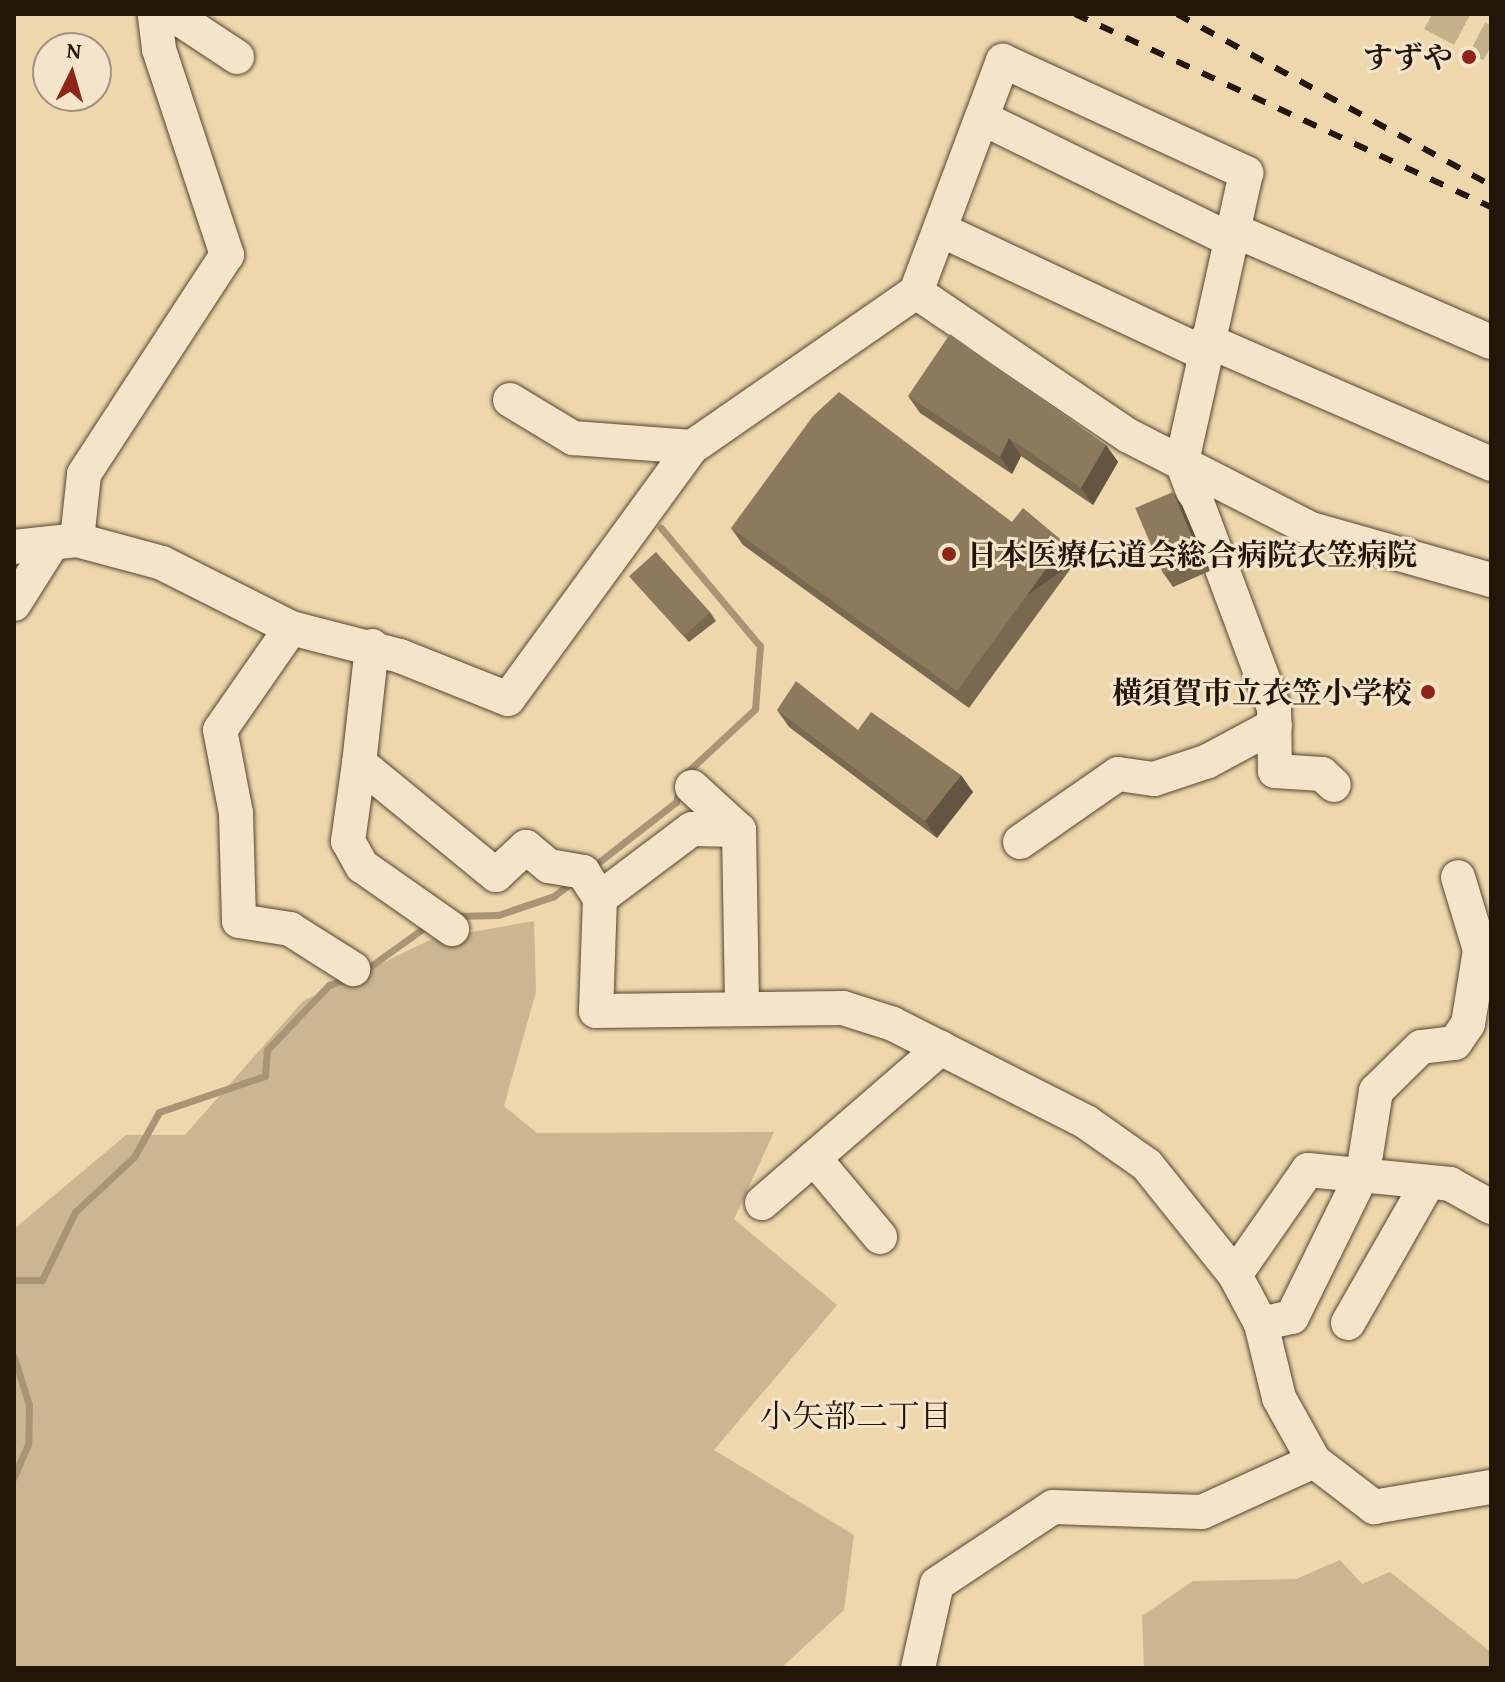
<!DOCTYPE html>
<html>
<head>
<meta charset="utf-8">
<style>
	body { margin:0 }
	#map { position:relative; width:1505px; height:1682px; overflow:hidden; background:#eed7ad; font-family:"Gentium Book Plus","Noto Serif JP",serif }
	div>[style] { position:absolute }
	[style*='--x'] { left:calc(var(--x)*1px); top:calc(var(--y)*1px); width:calc(var(--w)*1px); rotate:calc(var(--a)*1deg) }
	.green>* { inset:0; background:#cbb691 }
	.stream>* { height:7px; margin:-3.5px; padding:0 3.5px; transform-origin:3.5px; border-radius:3.5px; background:#a99575 }
	.minor-tunnel>* { height:34px; margin-top:-17px; transform-origin:0; background:repeating-linear-gradient(90deg,#c5b08c 0 34px,transparent 0 51px) }
	.roads { filter:drop-shadow(0 0 2px #564630) drop-shadow(0 0 2px #564630) }
	.minor>* { height:34px; margin:-17px; padding:0 17px; transform-origin:17px; border-radius:17px; background:#f4e5ca }
	.rail>* { height:6px; margin-top:-3px; transform-origin:0; background:repeating-linear-gradient(90deg,#231507 0 14px,transparent 0 28px) }
	.wall>* { inset:0; background:#796950 }
	.shaded-wall>* { inset:0; background:#635541; transform-origin:0 0 }
	.building>* { inset:0; background:#8d7a5d; transform-origin:0 0 }
	.dots>* { width:22px; height:22px; translate:-50% -50%; box-sizing:border-box; border:4px solid #f4e5ca; border-radius:50% }
	span { translate:-50% -50%; white-space:nowrap; text-align:center; line-height:1.15; -webkit-text-stroke:6px #f4e5ca; paint-order:stroke }
	.poi-label { font-size:30px; color:#231507; font-weight:700 }
	.right { translate:-100% -50%; text-align:right }
	.left { translate:0 -50%; text-align:left }
	.neighbourhood-label { font-size:32px; color:#231507 }
	.frame { position:absolute; inset:0; border:16px solid #231507; pointer-events:none }
	.north { position:absolute; left:32px; top:32px; width:80px; height:80px; box-sizing:border-box; background:#f4e5ca; border:2px solid #a0927c; border-radius:50%; rotate:5deg; font-size:22px; font-weight:700; line-height:32px; text-align:center; color:#231507 }
	.north::after { content:''; display:block; margin:auto; width:28px; height:36px; background:#8f2418; clip-path:polygon(50% 0,100% 100%,50% 72%,0 100%) }
</style>
</head>
<body>
<div id="map">
	<div class="green">
		<div style="clip-path:polygon(534px 921px,536px 992px,504px 1106px,537px 1133px,774px 1132px,734px 1219px,837px 1305px,714px 1450px,854px 1535px,844px 1610px,781px 1668px,14px 1668px,14px 1229px,126px 1135px,185px 1135px,303px 1001px,432px 939px)"></div>
		<div style="clip-path:polygon(1340px 1560px,1362px 1584px,1390px 1572px,1491px 1652px,1491px 1668px,1144px 1668px,1142px 1616px,1193px 1581px,1296px 1579px)"></div>
	</div>
	<div class="stream">
		<div style="--x:661;--y:528;--w:154;--a:50"></div>
		<div style="--x:760;--y:646;--w:63;--a:94.5"></div>
		<div style="--x:755;--y:709;--w:98;--a:137.1"></div>
		<div style="--x:590;--y:869;--w:109;--a:-37.9"></div>
		<div style="--x:676;--y:802;--w:15;--a:-74"></div>
		<div style="--x:454;--y:916;--w:44;--a:-1.3"></div>
		<div style="--x:498;--y:915;--w:59;--a:-18.7"></div>
		<div style="--x:554;--y:896;--w:24;--a:-38"></div>
		<div style="--x:361;--y:973;--w:82;--a:-35.6"></div>
		<div style="--x:14;--y:1280;--w:28;--a:0"></div>
		<div style="--x:42;--y:1280;--w:76;--a:-64.1"></div>
		<div style="--x:75;--y:1212;--w:81;--a:-43"></div>
		<div style="--x:134;--y:1157;--w:51;--a:-60.9"></div>
		<div style="--x:159;--y:1112;--w:112;--a:-18.8"></div>
		<div style="--x:265;--y:1076;--w:26;--a:-86"></div>
		<div style="--x:267;--y:1050;--w:90;--a:-46.4"></div>
		<div style="--x:329;--y:985;--w:18;--a:-19"></div>
		<div style="--x:14;--y:1357;--w:50;--a:72.6"></div>
		<div style="--x:29;--y:1405;--w:39;--a:91"></div>
		<div style="--x:28;--y:1444;--w:36;--a:113"></div>
	</div>
	<div class="minor-tunnel">
		<div style="--x:1432;--y:14;--w:67;--a:27.7"></div>
	</div>
	<div class="roads">
		<div class="minor">
			<div style="--x:172;--y:14;--w:78;--a:33.5"></div>
			<div style="--x:982;--y:118;--w:275;--a:26.1"></div>
			<div style="--x:1231;--y:229;--w:283;--a:23.5"></div>
			<div style="--x:941;--y:230;--w:289;--a:25.1"></div>
			<div style="--x:916;--y:292;--w:257;--a:34.1"></div>
			<div style="--x:1129;--y:436;--w:204;--a:27.1"></div>
			<div style="--x:1311;--y:529;--w:187;--a:15.8"></div>
			<div style="--x:1206;--y:340;--w:311;--a:23.5"></div>
			<div style="--x:510;--y:400;--w:74;--a:31.1"></div>
			<div style="--x:573;--y:438;--w:119;--a:4.3"></div>
			<div style="--x:77;--y:540;--w:66;--a:-83.9"></div>
			<div style="--x:84;--y:474;--w:262;--a:-56.9"></div>
			<div style="--x:227;--y:255;--w:217;--a:-108.3"></div>
			<div style="--x:159;--y:49;--w:35;--a:-97"></div>
			<div style="--x:14;--y:547;--w:63;--a:-6.3"></div>
			<div style="--x:77;--y:540;--w:88;--a:15.1"></div>
			<div style="--x:162;--y:563;--w:144;--a:26.7"></div>
			<div style="--x:291;--y:628;--w:113;--a:14.4"></div>
			<div style="--x:400;--y:656;--w:116;--a:21.7"></div>
			<div style="--x:508;--y:699;--w:312;--a:-53.9"></div>
			<div style="--x:692;--y:447;--w:272;--a:-34.7"></div>
			<div style="--x:916;--y:292;--w:247;--a:-69.4"></div>
			<div style="--x:1003;--y:61;--w:268;--a:24.7"></div>
			<div style="--x:1246;--y:173;--w:296;--a:102.5"></div>
			<div style="--x:1182;--y:462;--w:263;--a:69.5"></div>
			<div style="--x:1274;--y:708;--w:63;--a:89.1"></div>
			<div style="--x:1275;--y:771;--w:47;--a:3.7"></div>
			<div style="--x:1322;--y:774;--w:16;--a:43"></div>
			<div style="--x:14;--y:604;--w:71;--a:-57.7"></div>
			<div style="--x:291;--y:628;--w:124;--a:124.8"></div>
			<div style="--x:220;--y:730;--w:85;--a:79.1"></div>
			<div style="--x:236;--y:813;--w:108;--a:88.4"></div>
			<div style="--x:239;--y:921;--w:52;--a:8.9"></div>
			<div style="--x:290;--y:929;--w:75;--a:32.4"></div>
			<div style="--x:372;--y:646;--w:118;--a:96.3"></div>
			<div style="--x:359;--y:763;--w:177;--a:39.3"></div>
			<div style="--x:496;--y:875;--w:41;--a:-43"></div>
			<div style="--x:526;--y:847;--w:30;--a:40"></div>
			<div style="--x:549;--y:866;--w:35;--a:10"></div>
			<div style="--x:583;--y:872;--w:31;--a:57"></div>
			<div style="--x:600;--y:898;--w:113;--a:92"></div>
			<div style="--x:596;--y:1011;--w:247;--a:-0.7"></div>
			<div style="--x:843;--y:1008;--w:52;--a:17.7"></div>
			<div style="--x:893;--y:1024;--w:216;--a:26.9"></div>
			<div style="--x:1086;--y:1122;--w:75;--a:35.2"></div>
			<div style="--x:1147;--y:1165;--w:141;--a:51.3"></div>
			<div style="--x:1235;--y:1275;--w:55;--a:62"></div>
			<div style="--x:1261;--y:1324;--w:76;--a:76.3"></div>
			<div style="--x:1279;--y:1398;--w:72;--a:60.9"></div>
			<div style="--x:1314;--y:1461;--w:76;--a:37.5"></div>
			<div style="--x:1374;--y:1507;--w:119;--a:-9.7"></div>
			<div style="--x:359;--y:763;--w:79;--a:98"></div>
			<div style="--x:348;--y:841;--w:29;--a:61"></div>
			<div style="--x:362;--y:866;--w:110;--a:35"></div>
			<div style="--x:692;--y:787;--w:64;--a:42.5"></div>
			<div style="--x:739;--y:830;--w:178;--a:89"></div>
			<div style="--x:1020;--y:842;--w:119;--a:-34.8"></div>
			<div style="--x:1118;--y:774;--w:36;--a:8"></div>
			<div style="--x:1154;--y:779;--w:57;--a:-18.4"></div>
			<div style="--x:1208;--y:761;--w:76;--a:-28.2"></div>
			<div style="--x:600;--y:898;--w:115;--a:-36.9"></div>
			<div style="--x:692;--y:829;--w:47;--a:1.2"></div>
			<div style="--x:814;--y:1158;--w:103;--a:50.1"></div>
			<div style="--x:762;--y:1203;--w:237;--a:-40.9"></div>
			<div style="--x:1235;--y:1275;--w:128;--a:-55.2"></div>
			<div style="--x:1308;--y:1170;--w:143;--a:5.6"></div>
			<div style="--x:1450;--y:1184;--w:47;--a:29.3"></div>
			<div style="--x:1348;--y:1323;--w:161;--a:-60.3"></div>
			<div style="--x:1261;--y:1324;--w:32;--a:-13"></div>
			<div style="--x:1292;--y:1317;--w:161;--a:-63.8"></div>
			<div style="--x:1363;--y:1173;--w:83;--a:-81"></div>
			<div style="--x:1376;--y:1091;--w:63;--a:-44.4"></div>
			<div style="--x:1421;--y:1047;--w:34;--a:-7"></div>
			<div style="--x:1455;--y:1043;--w:23;--a:-56"></div>
			<div style="--x:1468;--y:1024;--w:75;--a:-80.8"></div>
			<div style="--x:1480;--y:950;--w:76;--a:-106.8"></div>
			<div style="--x:918;--y:1668;--w:86;--a:-77.3"></div>
			<div style="--x:937;--y:1584;--w:139;--a:-33.6"></div>
			<div style="--x:1053;--y:1507;--w:149;--a:1.9"></div>
			<div style="--x:1202;--y:1512;--w:123;--a:-24.5"></div>
		</div>
	</div>
	<div class="rail">
		<div style="--x:1075;--y:14;--w:459;--a:24.9"></div>
		<div style="--x:1177;--y:14;--w:358;--a:28.6"></div>
	</div>
	<div class="wall">
		<div style="clip-path:polygon(908px 396px,1106px 445px,1118px 462px,1093px 505px,1021px 456px,1012px 474px,920px 413px)"></div>
		<div style="clip-path:polygon(1182px 505px,1210px 571px,1173px 587px,1164px 574px)"></div>
		<div style="clip-path:polygon(731px 528px,1065px 543px,1077px 560px,969px 708px,743px 545px)"></div>
		<div style="clip-path:polygon(629px 576px,710px 612px,716px 621px,689px 642px,636px 584px)"></div>
		<div style="clip-path:polygon(777px 710px,858px 730px,973px 792px,937px 838px,789px 727px)"></div>
	</div>
	<div class="shaded-wall">
		<div style="clip-path:polygon(1009px 438px,1021px 456px,1012px 474px,1000px 457px)"></div>
		<div style="clip-path:polygon(1106px 445px,1118px 462px,1093px 505px,1081px 488px)"></div>
		<div style="clip-path:polygon(1173px 492px,1182px 505px,1210px 571px,1201px 558px)"></div>
		<div style="left:1065px;top:543px;width:21px;height:183px;rotate:55deg"></div>
		<div style="clip-path:polygon(961px 775px,973px 792px,937px 838px,925px 821px)"></div>
	</div>
	<div class="building">
		<div style="clip-path:polygon(950px 334px,1106px 445px,1081px 488px,1009px 438px,1000px 457px,908px 396px)"></div>
		<div style="clip-path:polygon(839px 392px,1012px 522px,1023px 508px,1065px 543px,957px 691px,731px 528px,813px 416px)"></div>
		<div style="left:1173px;top:492px;width:72px;height:41px;rotate:67deg"></div>
		<div style="left:656px;top:552px;width:81px;height:36px;rotate:48deg"></div>
		<div style="clip-path:polygon(796px 681px,858px 730px,871px 712px,961px 775px,925px 821px,777px 710px)"></div>
	</div>
	<div class="dots">
		<div style="left:1469px;top:57px;background:#8f2418"></div>
		<div style="left:949px;top:554px;background:#8f2418"></div>
		<div style="left:1428px;top:692px;background:#8f2418"></div>
	</div>
	<div class="poi-label">
		<span class="right" style="left:1453px;top:57px">すずや</span>
		<span class="left" style="left:967px;top:554px">日本医療伝道会総合病院衣笠病院</span>
		<span class="right" style="left:1412px;top:692px">横須賀市立衣笠小学校</span>
	</div>
	<div class="neighbourhood-label">
		<span style="left:856px;top:1416px">小矢部二丁目</span>
	</div>
	<div class="frame"></div>
	<div class="north">N</div>
</div>
</body>
</html>
